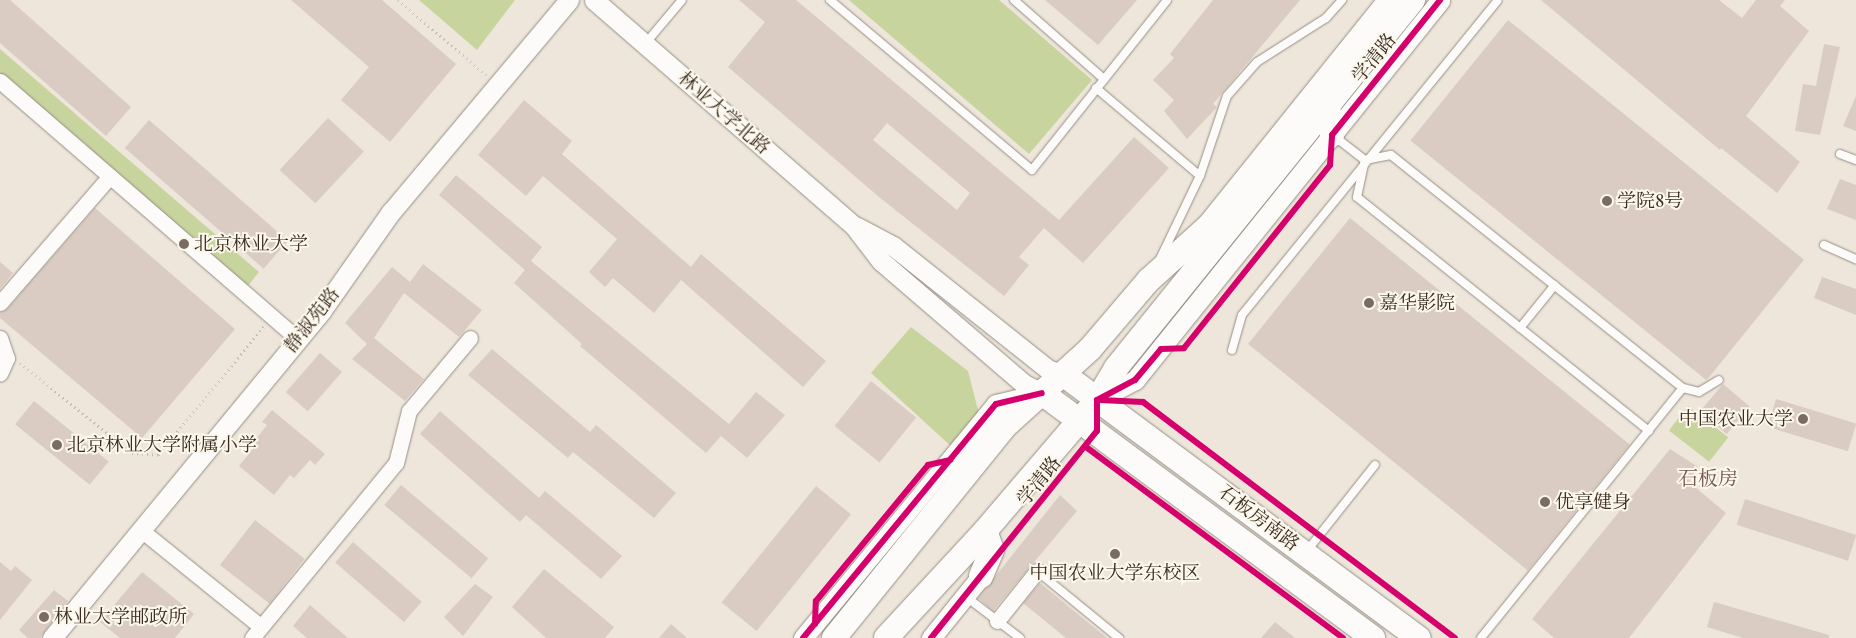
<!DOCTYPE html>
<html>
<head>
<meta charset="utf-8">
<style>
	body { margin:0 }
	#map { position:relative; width:1856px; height:638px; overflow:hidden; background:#eee6da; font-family:"EB Garamond","Noto Serif SC",serif }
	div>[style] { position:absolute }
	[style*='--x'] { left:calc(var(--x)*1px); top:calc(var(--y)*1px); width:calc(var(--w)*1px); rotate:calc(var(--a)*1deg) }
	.green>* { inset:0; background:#c8d49e; transform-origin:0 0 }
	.building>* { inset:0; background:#daccc2; transform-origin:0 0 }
	.path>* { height:2.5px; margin-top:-1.25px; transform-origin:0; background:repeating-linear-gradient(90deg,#c0bdba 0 1px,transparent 0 5px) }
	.roads { filter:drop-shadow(0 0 1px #958f87) drop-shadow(0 0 1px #958f87) }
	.service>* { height:8px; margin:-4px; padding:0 4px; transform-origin:4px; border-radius:4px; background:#fcfbf9 }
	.minor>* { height:15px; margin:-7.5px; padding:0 7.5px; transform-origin:7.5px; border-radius:7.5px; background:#fcfbf9 }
	.tertiary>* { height:19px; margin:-9.5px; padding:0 9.5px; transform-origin:9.5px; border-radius:9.5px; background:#fcfbf9 }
	.primary>* { height:24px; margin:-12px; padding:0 12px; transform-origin:12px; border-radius:12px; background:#fcfbf9 }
	.cycleway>* { height:6px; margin:-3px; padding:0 3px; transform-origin:3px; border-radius:3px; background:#d6006c }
	.dots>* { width:14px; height:14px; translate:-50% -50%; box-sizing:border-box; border:2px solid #fbf7ec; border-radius:50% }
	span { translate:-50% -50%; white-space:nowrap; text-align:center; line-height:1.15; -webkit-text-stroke:4px #fbf7ec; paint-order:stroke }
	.street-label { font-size:19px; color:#3b2a1e }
	.poi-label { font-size:19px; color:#3b2a1e }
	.left { translate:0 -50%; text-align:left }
	.right { translate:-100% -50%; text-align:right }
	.neighbourhood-label { font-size:20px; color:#755748 }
</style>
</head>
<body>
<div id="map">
	<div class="green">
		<div style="clip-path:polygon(419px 0,515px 0,477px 50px)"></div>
		<div style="clip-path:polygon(849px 0,999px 0,1092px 80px,1029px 154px)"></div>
		<div style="clip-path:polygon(0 49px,259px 272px,244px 291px,0 76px)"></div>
		<div style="clip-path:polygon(911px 327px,968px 371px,979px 414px,953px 448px,871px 373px)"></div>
		<div style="left:1688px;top:406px;width:51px;height:31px;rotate:38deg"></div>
	</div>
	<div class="building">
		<div style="clip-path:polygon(0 0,10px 0,131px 107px,106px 136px,0 43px)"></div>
		<div style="clip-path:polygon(291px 0,382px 0,456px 64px,390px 142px,341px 100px,369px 67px)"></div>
		<div style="clip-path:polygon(evenodd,739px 0,796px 0,1059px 220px,1134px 137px,1169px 168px,1083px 263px,1044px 228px,1019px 257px,1029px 265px,1004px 296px,879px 197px,728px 67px,765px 22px,739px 0,887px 123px,970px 193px,957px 210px,873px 140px,887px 123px)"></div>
		<div style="clip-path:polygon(1045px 0,1137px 0,1098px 45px)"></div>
		<div style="clip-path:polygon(1213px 0,1300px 0,1213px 104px,1217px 107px,1187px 139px,1164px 111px,1174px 100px,1153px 80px,1174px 58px,1170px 54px)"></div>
		<div style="clip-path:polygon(1541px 0,1719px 0,1742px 18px,1756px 0,1785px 0,1780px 6px,1809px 31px,1746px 116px,1800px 162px,1777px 193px,1721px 148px,1720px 150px)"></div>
		<div style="left:1508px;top:20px;width:381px;height:155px;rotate:39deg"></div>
		<div style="clip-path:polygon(1824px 44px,1840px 47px,1820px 135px,1795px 131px,1803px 84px,1816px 86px)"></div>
		<div style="clip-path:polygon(1856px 96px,1856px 131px,1843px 126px)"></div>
		<div style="clip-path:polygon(524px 100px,572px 141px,562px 154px,652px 233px,691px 267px,701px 254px,826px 361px,803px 387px,681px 280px,654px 313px,613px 278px,605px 287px,589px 272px,617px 239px,543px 176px,526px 196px,478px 155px)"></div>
		<div style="left:328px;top:118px;width:49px;height:71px;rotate:43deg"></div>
		<div style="left:149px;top:120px;width:184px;height:37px;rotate:41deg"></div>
		<div style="clip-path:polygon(456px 175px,542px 247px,531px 261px,729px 424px,756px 392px,785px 415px,747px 458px,721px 436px,706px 453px,580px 346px,582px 344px,514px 283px,525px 270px,439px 195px)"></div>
		<div style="clip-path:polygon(1840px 179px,1856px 185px,1856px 220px,1827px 209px)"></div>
		<div style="clip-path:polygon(95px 208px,235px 329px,142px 438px,0 318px,0 312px,7px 309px)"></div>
		<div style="left:1350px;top:218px;width:360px;height:162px;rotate:39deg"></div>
		<div style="clip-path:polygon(0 262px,13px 273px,0 289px)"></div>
		<div style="clip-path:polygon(423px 264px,482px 310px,459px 337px,404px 293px,374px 338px,424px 379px,405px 401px,352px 359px,367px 344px,345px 323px,392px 267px,410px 282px)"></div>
		<div style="clip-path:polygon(1822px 277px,1856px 289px,1856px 315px,1814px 298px)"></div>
		<div style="clip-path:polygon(492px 349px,590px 432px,596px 425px,676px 493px,654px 518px,573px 452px,568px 458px,468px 375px)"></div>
		<div style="left:320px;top:353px;width:29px;height:52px;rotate:41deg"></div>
		<div style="left:871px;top:381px;width:58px;height:58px;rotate:39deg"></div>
		<div style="left:1723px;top:384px;width:35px;height:36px;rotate:40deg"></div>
		<div style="left:1776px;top:399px;width:84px;height:29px;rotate:17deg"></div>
		<div style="left:34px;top:401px;width:96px;height:30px;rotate:39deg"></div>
		<div style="clip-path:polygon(272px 410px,325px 454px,315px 465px,310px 460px,294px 478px,290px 475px,274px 495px,239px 466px,256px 445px,253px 443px,267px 425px,262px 422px)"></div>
		<div style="clip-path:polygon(440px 411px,539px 498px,545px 491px,622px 556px,601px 579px,526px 515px,520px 522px,420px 434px)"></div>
		<div style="clip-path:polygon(1670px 449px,1698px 467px,1689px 482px,1726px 513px,1629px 638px,1554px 638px,1532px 619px)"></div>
		<div style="left:401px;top:485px;width:114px;height:26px;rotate:40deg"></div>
		<div style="left:816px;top:486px;width:45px;height:150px;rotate:39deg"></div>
		<div style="clip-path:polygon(1060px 495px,1077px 511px,993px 611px,978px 598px)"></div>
		<div style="left:1745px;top:499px;width:117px;height:27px;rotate:18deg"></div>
		<div style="left:255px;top:520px;width:63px;height:57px;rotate:38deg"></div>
		<div style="left:353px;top:542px;width:91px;height:27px;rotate:41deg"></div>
		<div style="clip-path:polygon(0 562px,11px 571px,15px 566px,32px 580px,0 620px)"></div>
		<div style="clip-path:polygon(544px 569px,614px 627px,605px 638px,546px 638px,512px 607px)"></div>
		<div style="clip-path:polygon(142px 572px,194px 614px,175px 638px,120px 638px,100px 622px)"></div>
		<div style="clip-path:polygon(1040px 583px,1107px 638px,1066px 638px,1023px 603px)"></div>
		<div style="clip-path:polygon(475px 584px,493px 597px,463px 636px,444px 617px)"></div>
		<div style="clip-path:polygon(54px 590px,68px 601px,40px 638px,28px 638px,19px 630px)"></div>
		<div style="clip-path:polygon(1714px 602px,1829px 635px,1829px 638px,1743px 638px,1707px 627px)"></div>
		<div style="clip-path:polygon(310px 605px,348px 638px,307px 638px,293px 626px)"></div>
		<div style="clip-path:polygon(1275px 622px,1295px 638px,1261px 638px)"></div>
		<div style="clip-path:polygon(671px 624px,687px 638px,659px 638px)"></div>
	</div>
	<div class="path">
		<div style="--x:398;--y:0;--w:116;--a:40.4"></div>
		<div style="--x:20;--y:363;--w:144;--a:38.8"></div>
		<div style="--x:132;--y:453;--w:26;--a:4"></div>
		<div style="--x:158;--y:455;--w:167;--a:-50.6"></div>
	</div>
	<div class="roads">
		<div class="service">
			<div style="--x:830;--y:0;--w:264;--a:40.1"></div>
			<div style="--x:1032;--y:170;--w:217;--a:-51.5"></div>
			<div style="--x:1014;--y:0;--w:120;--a:41.3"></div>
			<div style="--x:645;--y:44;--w:57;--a:-49.9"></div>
			<div style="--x:1096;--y:88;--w:136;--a:40.2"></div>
			<div style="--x:1334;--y:136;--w:39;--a:38"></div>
			<div style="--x:1840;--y:154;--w:17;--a:21"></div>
			<div style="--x:1824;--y:245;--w:35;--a:24"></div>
			<div style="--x:1160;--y:259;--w:92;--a:-64.3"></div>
			<div style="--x:1200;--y:176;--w:84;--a:-71.4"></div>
			<div style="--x:1227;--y:96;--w:45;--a:-48.6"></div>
			<div style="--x:1257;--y:62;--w:82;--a:-32.5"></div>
			<div style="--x:1326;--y:18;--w:24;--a:-48"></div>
			<div style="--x:1520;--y:328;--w:55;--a:-50.9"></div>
			<div style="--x:1232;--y:350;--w:36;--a:-74"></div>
			<div style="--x:1242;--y:315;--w:405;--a:-50.9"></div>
			<div style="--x:1649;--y:431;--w:374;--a:-141.3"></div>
			<div style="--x:1357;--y:197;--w:38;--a:-78"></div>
			<div style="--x:1365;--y:160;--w:26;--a:-11"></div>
			<div style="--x:1391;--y:155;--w:374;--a:38.6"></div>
			<div style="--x:1683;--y:388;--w:16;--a:14"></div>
			<div style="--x:1699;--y:392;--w:23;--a:-31"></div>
			<div style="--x:1306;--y:552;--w:111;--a:-51.6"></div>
			<div style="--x:1037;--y:571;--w:106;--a:39.3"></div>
			<div style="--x:965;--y:596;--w:69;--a:37.4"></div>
			<div style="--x:1481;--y:638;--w:321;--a:-51.1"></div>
		</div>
		<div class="minor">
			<div style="--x:0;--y:81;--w:394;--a:40.9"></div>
			<div style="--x:0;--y:303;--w:167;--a:-49.1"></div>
			<div style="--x:0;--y:338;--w:21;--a:71"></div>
			<div style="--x:7;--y:358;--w:17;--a:114"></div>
			<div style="--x:141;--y:530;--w:154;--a:38.9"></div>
			<div style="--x:997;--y:621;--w:64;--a:-51.3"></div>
			<div style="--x:252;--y:638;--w:227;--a:-50.6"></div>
			<div style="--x:396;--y:463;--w:54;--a:-76"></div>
			<div style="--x:409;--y:411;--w:95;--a:-50.1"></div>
		</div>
		<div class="tertiary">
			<div style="--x:594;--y:0;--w:344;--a:41"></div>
			<div style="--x:854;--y:226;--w:44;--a:52.4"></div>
			<div style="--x:881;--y:261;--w:189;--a:40.7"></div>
			<div style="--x:1024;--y:384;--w:20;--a:27"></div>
			<div style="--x:857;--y:227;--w:41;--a:27.8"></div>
			<div style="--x:893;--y:246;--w:199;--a:38.5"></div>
			<div style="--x:1049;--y:370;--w:15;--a:16"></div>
			<div style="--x:1097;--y:400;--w:43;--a:-27.8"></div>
			<div style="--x:1135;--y:380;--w:487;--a:-51.2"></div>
			<div style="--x:52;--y:638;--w:425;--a:-50.5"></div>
			<div style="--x:322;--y:310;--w:120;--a:-54.9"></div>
			<div style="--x:391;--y:212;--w:277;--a:-50"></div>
			<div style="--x:803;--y:638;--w:303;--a:-50.5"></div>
			<div style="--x:996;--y:404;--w:46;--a:-13.7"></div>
			<div style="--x:931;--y:638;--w:80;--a:-51.1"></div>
		</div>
		<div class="primary">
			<div style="--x:1328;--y:106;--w:29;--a:82"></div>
			<div style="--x:1063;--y:374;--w:443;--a:36.6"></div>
			<div style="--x:1042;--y:393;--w:412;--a:36.5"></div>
			<div style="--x:981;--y:576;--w:28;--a:-67"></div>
			<div style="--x:992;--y:550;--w:20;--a:-110"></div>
			<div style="--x:834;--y:638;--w:271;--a:-51.1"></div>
			<div style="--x:1004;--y:427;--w:116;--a:-42.2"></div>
			<div style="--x:1090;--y:349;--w:91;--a:-49.5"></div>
			<div style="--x:1149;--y:280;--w:81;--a:-42"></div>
			<div style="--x:1209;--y:226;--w:290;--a:-51.2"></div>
			<div style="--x:886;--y:638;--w:146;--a:-47.2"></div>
			<div style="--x:985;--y:531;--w:172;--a:-49.5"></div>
			<div style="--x:1097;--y:400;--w:37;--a:-59"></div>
			<div style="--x:1116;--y:368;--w:473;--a:-51.1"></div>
		</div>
	</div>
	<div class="cycleway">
		<div style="--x:1097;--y:400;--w:43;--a:-27.8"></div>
		<div style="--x:1135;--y:380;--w:40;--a:-50"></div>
		<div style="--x:1161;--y:349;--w:23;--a:-2"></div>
		<div style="--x:1184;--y:348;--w:234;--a:-51.4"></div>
		<div style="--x:1330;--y:165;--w:30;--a:-86"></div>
		<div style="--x:1332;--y:135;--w:173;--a:-51.3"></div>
		<div style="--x:1100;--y:400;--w:43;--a:2.7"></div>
		<div style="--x:1143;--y:402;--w:391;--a:37.1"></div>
		<div style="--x:1086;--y:447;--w:320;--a:36.6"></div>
		<div style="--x:815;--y:624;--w:23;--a:-88"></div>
		<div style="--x:816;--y:601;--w:176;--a:-50.5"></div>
		<div style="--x:928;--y:465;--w:23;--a:-13"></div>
		<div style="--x:803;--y:638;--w:303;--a:-50.5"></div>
		<div style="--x:996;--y:404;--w:47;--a:-13.4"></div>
		<div style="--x:931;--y:638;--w:265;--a:-51.3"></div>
		<div style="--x:1097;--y:431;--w:31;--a:-90"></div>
	</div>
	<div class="dots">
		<div style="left:1607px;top:201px;background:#7a6c60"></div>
		<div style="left:184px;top:244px;background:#7a6c60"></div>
		<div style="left:1369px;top:303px;background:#7a6c60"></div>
		<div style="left:1803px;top:419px;background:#7a6c60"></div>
		<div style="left:57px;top:445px;background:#7a6c60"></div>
		<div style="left:1545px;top:502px;background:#7a6c60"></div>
		<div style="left:1115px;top:554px;background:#7a6c60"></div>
		<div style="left:44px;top:617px;background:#7a6c60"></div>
	</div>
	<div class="street-label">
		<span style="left:1374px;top:58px;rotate:-51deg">学清路</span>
		<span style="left:724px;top:113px;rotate:41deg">林业大学北路</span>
		<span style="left:312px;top:320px;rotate:-52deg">静淑苑路</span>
		<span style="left:1039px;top:481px;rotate:-51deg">学清路</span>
		<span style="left:1259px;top:518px;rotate:37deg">石板房南路</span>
	</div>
	<div class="poi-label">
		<span class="left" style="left:1617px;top:201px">学院8号</span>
		<span class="left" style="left:194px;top:244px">北京林业大学</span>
		<span class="left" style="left:1379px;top:303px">嘉华影院</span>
		<span class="right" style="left:1793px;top:419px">中国农业大学</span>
		<span class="left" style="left:67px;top:445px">北京林业大学附属小学</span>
		<span class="left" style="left:1555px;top:502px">优享健身</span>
		<span style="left:1115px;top:573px">中国农业大学东校区</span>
		<span class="left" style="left:54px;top:617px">林业大学邮政所</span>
	</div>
	<div class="neighbourhood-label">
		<span style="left:1708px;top:478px">石板房</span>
	</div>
</div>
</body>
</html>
